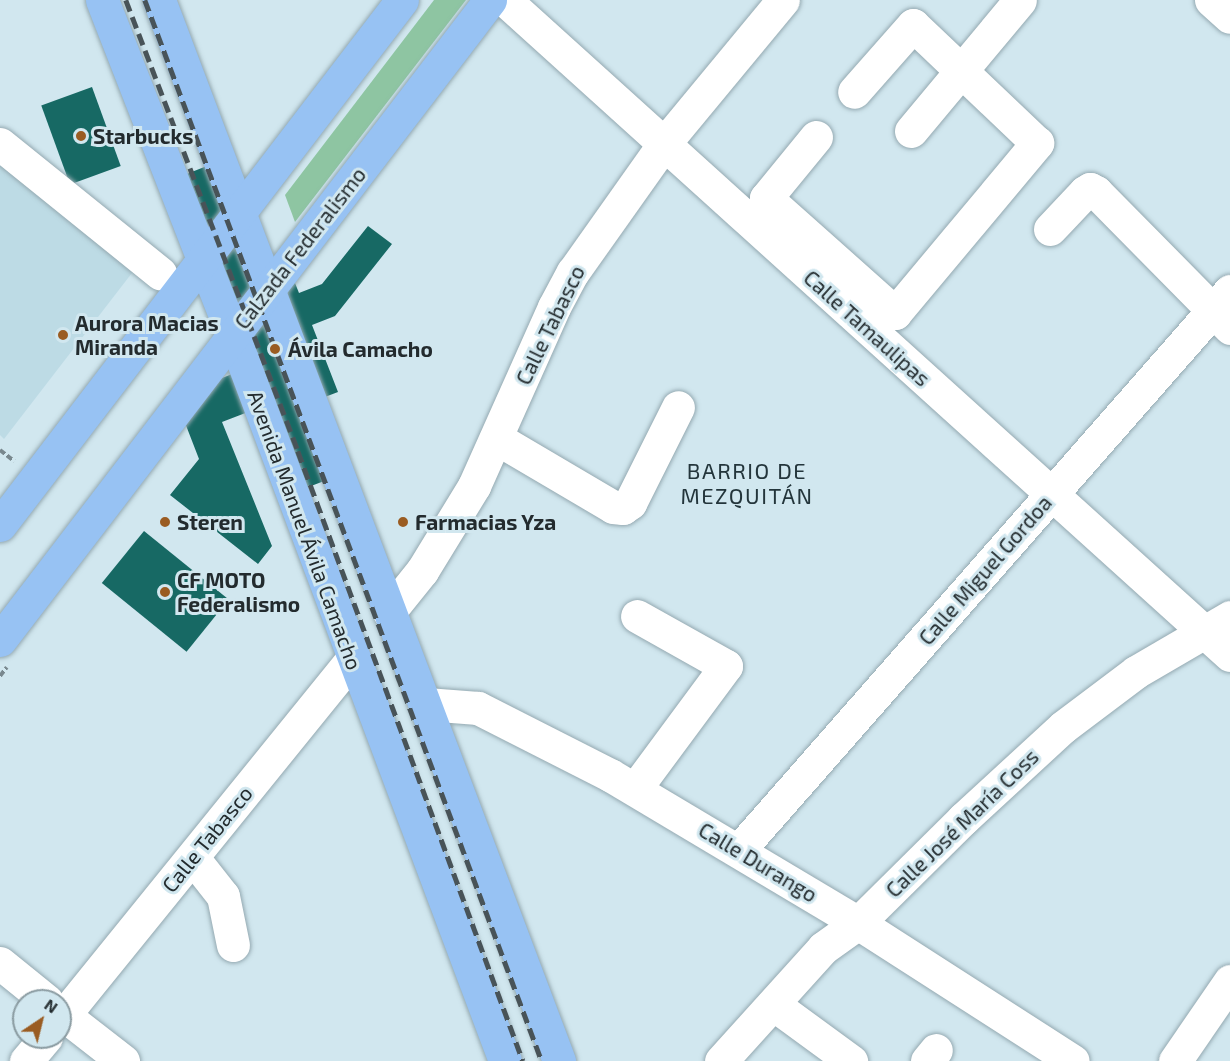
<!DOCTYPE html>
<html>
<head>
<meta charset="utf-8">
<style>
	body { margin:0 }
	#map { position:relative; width:1230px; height:1061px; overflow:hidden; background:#d1e7ef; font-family:"Exo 2",sans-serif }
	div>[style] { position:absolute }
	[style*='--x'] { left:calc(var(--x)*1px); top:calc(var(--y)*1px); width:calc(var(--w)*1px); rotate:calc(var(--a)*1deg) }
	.built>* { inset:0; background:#bddbe5 }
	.green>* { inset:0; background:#8ec5a2 }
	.building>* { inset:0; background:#176964; transform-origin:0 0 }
	.path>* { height:4px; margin-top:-2px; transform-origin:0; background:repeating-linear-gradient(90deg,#79888e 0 6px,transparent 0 9px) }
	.roads { filter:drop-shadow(0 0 2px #94a9b1) drop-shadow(0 0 2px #94a9b1) }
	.minor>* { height:33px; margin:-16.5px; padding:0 16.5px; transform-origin:16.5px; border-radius:16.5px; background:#fff }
	.major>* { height:33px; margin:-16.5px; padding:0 16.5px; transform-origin:16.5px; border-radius:16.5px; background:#97c2f3 }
	.rail>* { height:4.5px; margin-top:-2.25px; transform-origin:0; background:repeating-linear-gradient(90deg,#485358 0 12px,transparent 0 18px) }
	.dots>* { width:16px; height:16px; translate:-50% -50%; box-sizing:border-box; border:3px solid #d1e7ef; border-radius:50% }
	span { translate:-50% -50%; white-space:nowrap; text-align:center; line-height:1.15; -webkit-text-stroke:6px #d1e7ef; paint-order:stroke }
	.poi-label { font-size:21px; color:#232b2e; font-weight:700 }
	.left { translate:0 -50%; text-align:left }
	.street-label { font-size:21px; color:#232b2e }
	.neighbourhood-label { font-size:22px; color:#23353b; letter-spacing:1.5px }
	.north { position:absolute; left:12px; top:989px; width:60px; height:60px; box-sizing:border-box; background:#d1e7ef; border:2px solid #8b9ca2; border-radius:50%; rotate:35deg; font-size:16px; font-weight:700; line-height:24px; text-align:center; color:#232b2e }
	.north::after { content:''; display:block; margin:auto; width:21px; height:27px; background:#9a5c22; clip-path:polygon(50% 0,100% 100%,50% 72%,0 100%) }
</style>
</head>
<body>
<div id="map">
	<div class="built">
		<div style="clip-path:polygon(0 162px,135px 269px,4px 439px,0 435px)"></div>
	</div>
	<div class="green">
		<div style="clip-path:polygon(434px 0,466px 0,295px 222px,285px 195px)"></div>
	</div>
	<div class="building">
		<div style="left:92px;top:87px;width:84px;height:54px;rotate:70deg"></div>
		<div style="clip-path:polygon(227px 158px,267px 260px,283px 253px,299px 293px,322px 284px,368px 226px,392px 244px,335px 316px,312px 325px,338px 392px,317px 400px,345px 473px,285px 496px,248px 412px,222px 422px,272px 546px,258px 564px,170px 495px,199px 459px,175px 397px,237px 372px,169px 181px)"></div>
		<div style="left:144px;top:531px;width:109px;height:67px;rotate:39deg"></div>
	</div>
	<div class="path">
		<div style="--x:0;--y:450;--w:18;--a:38"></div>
		<div style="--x:0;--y:676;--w:11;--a:-52"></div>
	</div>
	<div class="roads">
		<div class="minor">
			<div style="--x:505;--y:0;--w:977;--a:42.1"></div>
			<div style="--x:1211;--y:0;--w:25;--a:42"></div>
			<div style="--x:911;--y:131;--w:170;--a:-50.2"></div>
			<div style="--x:816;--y:137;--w:79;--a:129.3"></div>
			<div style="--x:766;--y:198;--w:173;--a:41.7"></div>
			<div style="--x:895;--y:313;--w:222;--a:-50.1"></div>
			<div style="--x:1037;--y:143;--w:171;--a:-136.4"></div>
			<div style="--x:913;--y:25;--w:89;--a:131.4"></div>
			<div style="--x:0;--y:144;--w:206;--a:38.9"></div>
			<div style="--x:1050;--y:229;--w:51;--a:-46.6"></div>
			<div style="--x:1085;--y:192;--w:6;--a:-31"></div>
			<div style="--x:1090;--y:189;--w:7;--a:27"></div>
			<div style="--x:1096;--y:192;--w:191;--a:45.4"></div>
			<div style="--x:496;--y:438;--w:136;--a:30.5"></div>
			<div style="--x:613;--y:507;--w:10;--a:6"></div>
			<div style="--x:623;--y:508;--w:9;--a:-36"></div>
			<div style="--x:630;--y:503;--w:107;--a:-63.4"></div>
			<div style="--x:389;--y:612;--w:53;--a:-51.2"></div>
			<div style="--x:422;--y:571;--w:100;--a:-58.5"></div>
			<div style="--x:474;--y:486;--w:196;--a:-65.9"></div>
			<div style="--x:554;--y:307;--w:40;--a:-62"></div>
			<div style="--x:573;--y:272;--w:156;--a:-54.7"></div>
			<div style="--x:663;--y:145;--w:188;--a:-50.4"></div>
			<div style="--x:426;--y:704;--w:52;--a:4.4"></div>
			<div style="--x:478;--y:708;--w:148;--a:26.9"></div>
			<div style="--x:610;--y:775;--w:289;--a:30.8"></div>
			<div style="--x:858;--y:923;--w:255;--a:32.7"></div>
			<div style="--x:635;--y:789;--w:153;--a:-53.5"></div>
			<div style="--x:726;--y:666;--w:102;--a:-150.7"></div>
			<div style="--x:739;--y:850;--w:744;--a:-48.71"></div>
			<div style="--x:193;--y:858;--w:48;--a:51.7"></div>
			<div style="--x:223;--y:896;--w:50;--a:78.5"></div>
			<div style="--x:0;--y:963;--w:60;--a:39"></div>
			<div style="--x:773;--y:1004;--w:97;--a:36.2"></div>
			<div style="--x:60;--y:1012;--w:80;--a:37.9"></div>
			<div style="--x:60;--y:1020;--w:466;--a:-51"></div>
			<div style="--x:26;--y:1061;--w:31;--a:-50"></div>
			<div style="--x:721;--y:1061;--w:152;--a:-47.9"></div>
			<div style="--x:823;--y:948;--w:43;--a:-35.5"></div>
			<div style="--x:858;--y:923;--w:148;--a:-44.7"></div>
			<div style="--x:963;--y:819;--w:136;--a:-42.6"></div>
			<div style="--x:1063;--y:727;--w:91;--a:-37"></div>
			<div style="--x:1136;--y:672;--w:109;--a:-30.3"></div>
			<div style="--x:927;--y:1061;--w:14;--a:-51"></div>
			<div style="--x:1175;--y:1061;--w:97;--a:-55.5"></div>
		</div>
		<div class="major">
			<div style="--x:102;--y:0;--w:385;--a:68.7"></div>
			<div style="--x:242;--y:359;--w:750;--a:69.46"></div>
			<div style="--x:159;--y:0;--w:1134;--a:69.34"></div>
			<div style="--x:0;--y:525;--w:661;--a:-52.56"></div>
			<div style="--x:0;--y:640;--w:806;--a:-52.56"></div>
		</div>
	</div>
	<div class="rail">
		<div style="--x:126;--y:0;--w:483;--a:69.1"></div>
		<div style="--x:298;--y:451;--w:650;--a:69.75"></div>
		<div style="--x:145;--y:0;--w:1133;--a:69.49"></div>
	</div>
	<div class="dots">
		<div style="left:81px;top:136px;background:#9a5c22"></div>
		<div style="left:63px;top:335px;background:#9a5c22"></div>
		<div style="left:275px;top:349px;background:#9a5c22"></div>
		<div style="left:165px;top:522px;background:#9a5c22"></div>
		<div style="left:403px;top:522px;background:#9a5c22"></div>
		<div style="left:165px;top:592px;background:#9a5c22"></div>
	</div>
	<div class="poi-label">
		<span class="left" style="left:93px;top:136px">Starbucks</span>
		<span class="left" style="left:75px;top:335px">Aurora Macias<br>Miranda</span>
		<span class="left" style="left:288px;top:349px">Ávila Camacho</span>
		<span class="left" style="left:177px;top:522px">Steren</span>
		<span class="left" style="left:415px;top:522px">Farmacias Yza</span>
		<span class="left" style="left:177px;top:592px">CF MOTO<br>Federalismo</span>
	</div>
	<div class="street-label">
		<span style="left:300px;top:248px;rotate:-52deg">Calzada Federalismo</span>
		<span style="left:550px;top:325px;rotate:-64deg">Calle Tabasco</span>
		<span style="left:867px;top:328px;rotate:42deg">Calle Tamaulipas</span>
		<span style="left:305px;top:530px;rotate:70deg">Avenida Manuel Ávila Camacho</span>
		<span style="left:985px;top:570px;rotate:-49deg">Calle Miguel Gordoa</span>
		<span style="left:962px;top:823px;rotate:-44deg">Calle José María Coss</span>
		<span style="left:207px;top:839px;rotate:-51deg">Calle Tabasco</span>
		<span style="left:758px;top:862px;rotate:31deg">Calle Durango</span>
	</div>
	<div class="neighbourhood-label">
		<span style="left:747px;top:483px">BARRIO DE<br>MEZQUITÁN</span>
	</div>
	<div class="north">N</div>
</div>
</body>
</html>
